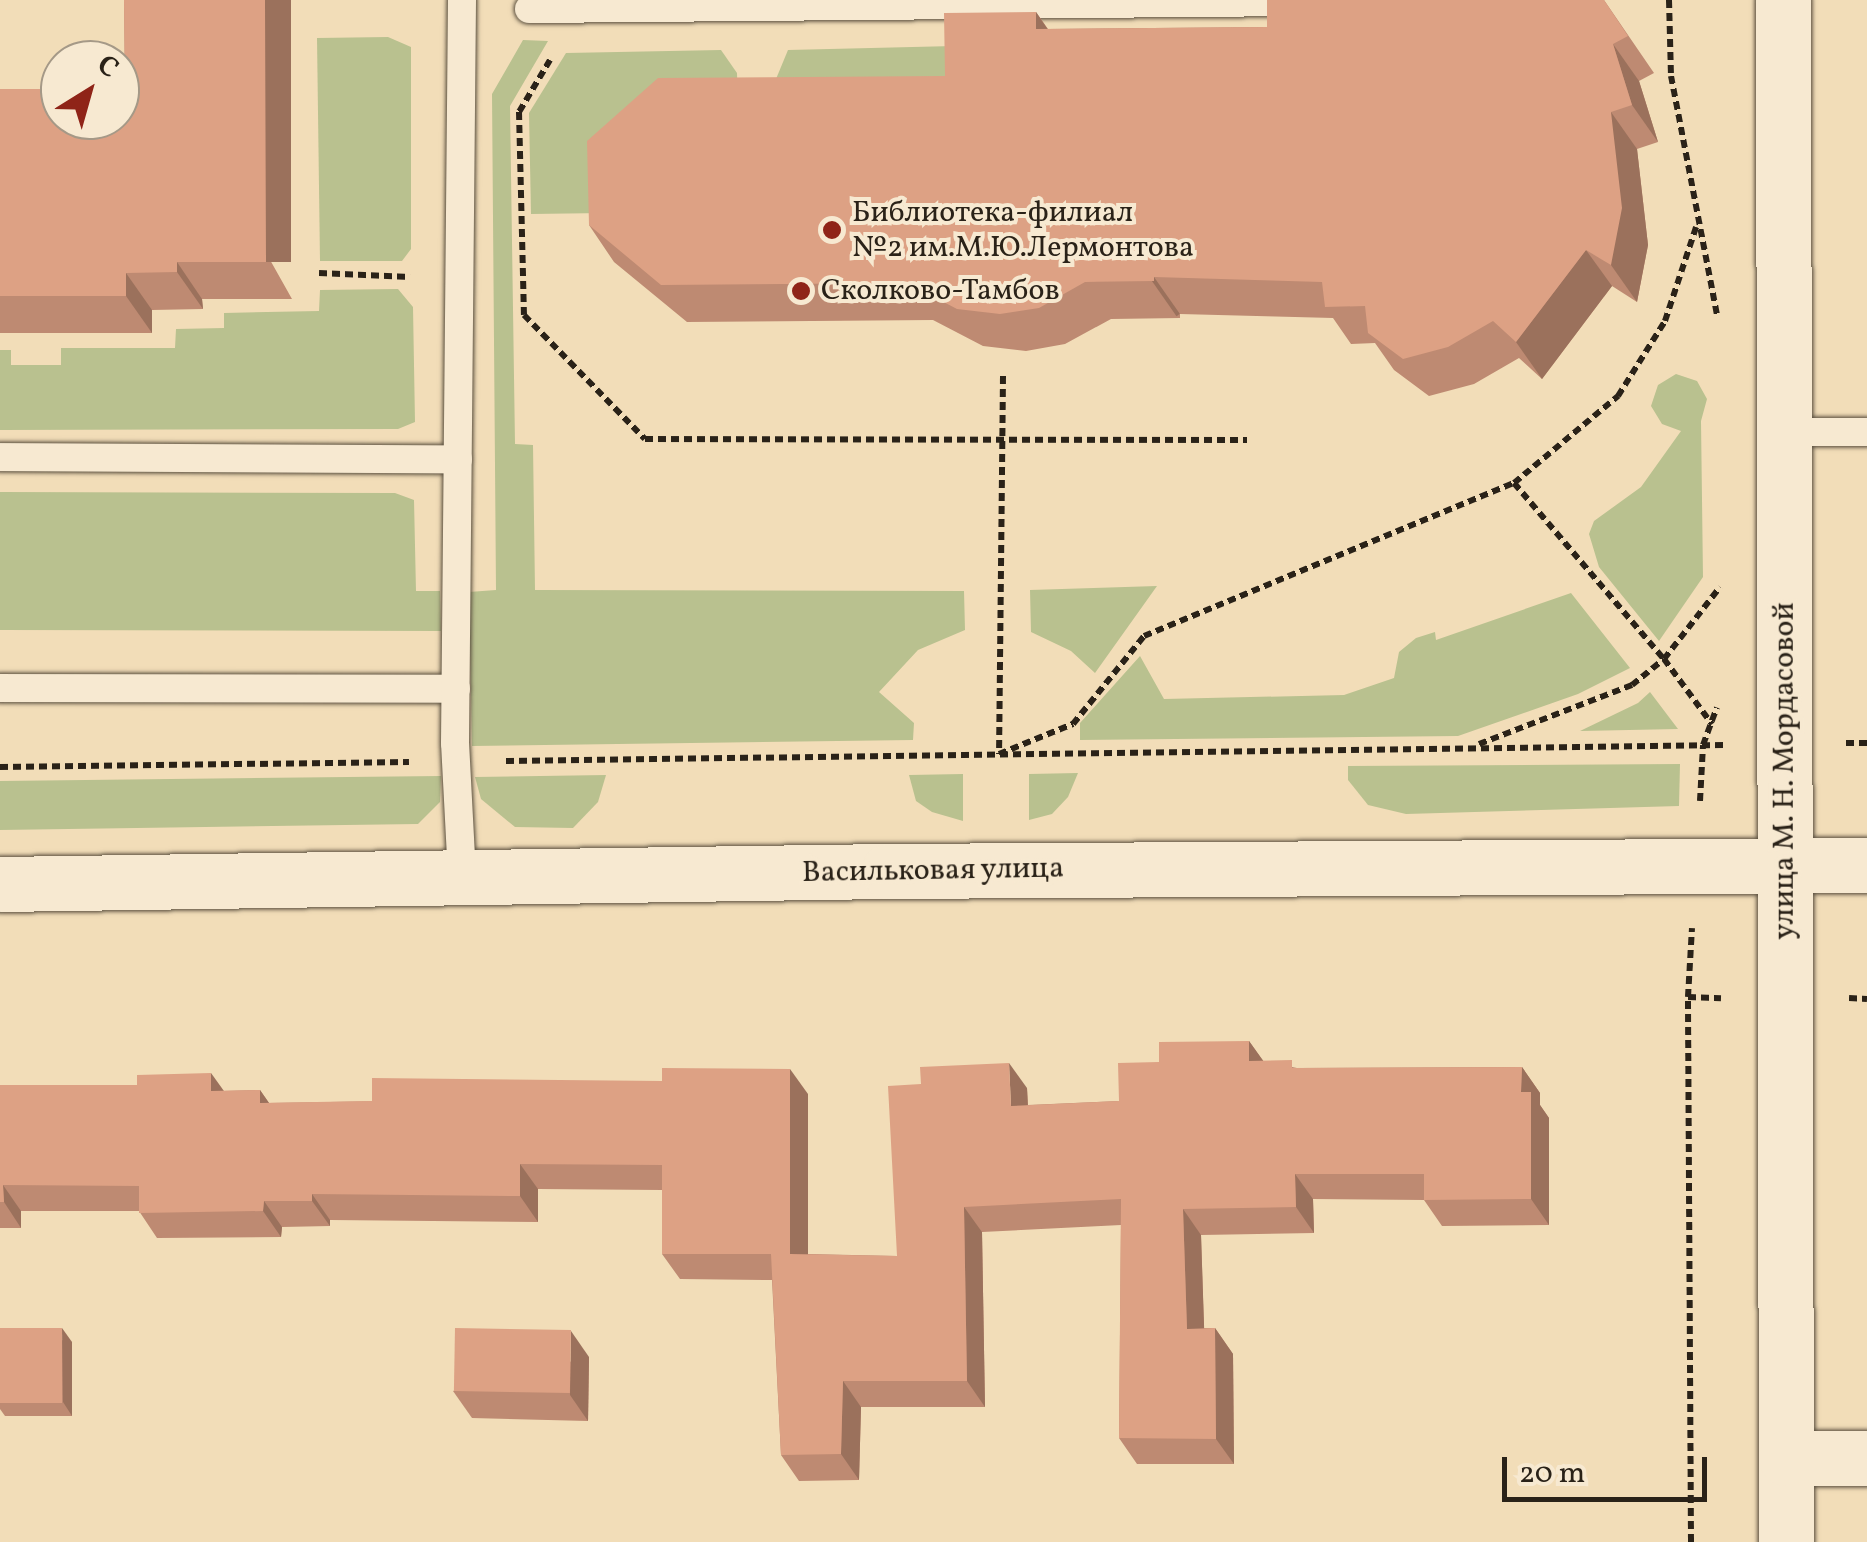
<!DOCTYPE html>
<html>
<head>
<meta charset="utf-8">
<style>
	body { margin:0 }
	#map { position:relative; width:1867px; height:1542px; overflow:hidden; background:#f2ddb8; font-family:Vollkorn,serif }
	div>[style] { position:absolute }
	[style*='--x'] { left:calc(var(--x)*1px); top:calc(var(--y)*1px); width:calc(var(--w)*1px); rotate:calc(var(--a)*1deg) }
	.green>* { inset:0; background:#b9c18f }
	.path>* { height:6px; margin-top:-3px; transform-origin:0; background:repeating-linear-gradient(90deg,#2a2218 0 8px,transparent 0 13px) }
	.roads { filter:drop-shadow(0 0 2px #5c5140) drop-shadow(0 0 2px #5c5140) }
	.service>* { height:28px; margin:-14px; padding:0 14px; transform-origin:14px; border-radius:14px; background:#f7e9d1 }
	.minor>* { height:55px; margin:-27.5px; padding:0 27.5px; transform-origin:27.5px; border-radius:27.5px; background:#f7e9d1 }
	.wall>* { inset:0; background:#be8a72 }
	.shaded-wall>* { inset:0; background:#9b715c; transform-origin:0 0 }
	.building>* { inset:0; background:#dda184; transform-origin:0 0 }
	.dots>* { width:28px; height:28px; translate:-50% -50%; box-sizing:border-box; border:5px solid #f7e9d1; border-radius:50% }
	span { translate:-50% -50%; white-space:nowrap; text-align:center; line-height:1.15; -webkit-text-stroke:8px #f7e9d1; paint-order:stroke }
	.poi-label { font-size:30px; color:#2a2218 }
	.left { translate:0 -50%; text-align:left }
	.street-label { font-size:30px; color:#2a2218 }
	.north { position:absolute; left:40px; top:40px; width:100px; height:100px; box-sizing:border-box; background:#f7e9d1; border:2px solid #a59987; border-radius:50%; rotate:37deg; font-size:28px; font-weight:700; line-height:40px; text-align:center; color:#2a2218 }
	.north::after { content:''; display:block; margin:auto; width:35px; height:45px; background:#8f2418; clip-path:polygon(50% 0,100% 100%,50% 72%,0 100%) }
	.scale { position:absolute; left:1502px; top:1457px; width:205px; height:45px; box-sizing:border-box; border:5px solid #2a2218; border-top:0; padding-left:12px; font-size:30px; line-height:35px; white-space:nowrap; color:#2a2218; -webkit-text-stroke:8px #f7e9d1; paint-order:stroke }
</style>
</head>
<body>
<div id="map">
	<div class="green">
		<div style="clip-path:polygon(388px 37px,411px 47px,411px 249px,402px 261px,320px 261px,317px 38px)"></div>
		<div style="clip-path:polygon(523px 40px,548px 41px,510px 106px,515px 444px,533px 445px,535px 590px,964px 591px,965px 630px,918px 650px,879px 692px,914px 723px,913px 740px,472px 746px,469px 592px,496px 590px,492px 94px)"></div>
		<div style="clip-path:polygon(954px 46px,955px 112px,776px 79px,788px 50px)"></div>
		<div style="clip-path:polygon(721px 50px,737px 73px,738px 113px,605px 213px,531px 214px,529px 113px,566px 53px)"></div>
		<div style="clip-path:polygon(398px 289px,413px 307px,415px 422px,398px 429px,0 430px,0 350px,11px 350px,11px 365px,61px 365px,61px 348px,175px 348px,176px 329px,224px 328px,224px 313px,319px 311px,320px 290px)"></div>
		<div style="clip-path:polygon(1676px 374px,1697px 381px,1707px 399px,1701px 421px,1703px 577px,1659px 641px,1599px 567px,1589px 534px,1594px 521px,1641px 487px,1681px 431px,1662px 424px,1651px 406px,1658px 385px)"></div>
		<div style="clip-path:polygon(0 492px,395px 493px,414px 500px,416px 591px,440px 591px,441px 631px,0 630px)"></div>
		<div style="clip-path:polygon(1157px 586px,1095px 673px,1071px 651px,1031px 632px,1030px 590px)"></div>
		<div style="clip-path:polygon(1571px 593px,1630px 668px,1578px 694px,1458px 736px,1080px 740px,1080px 723px,1140px 656px,1164px 699px,1344px 695px,1394px 678px,1399px 652px,1416px 638px,1435px 632px,1436px 640px)"></div>
		<div style="clip-path:polygon(1650px 692px,1678px 729px,1580px 731px,1638px 703px)"></div>
		<div style="clip-path:polygon(1680px 764px,1679px 806px,1406px 814px,1368px 805px,1348px 780px,1348px 766px)"></div>
		<div style="clip-path:polygon(1078px 773px,1068px 797px,1052px 814px,1029px 820px,1029px 774px)"></div>
		<div style="clip-path:polygon(963px 774px,963px 821px,932px 812px,916px 801px,909px 775px)"></div>
		<div style="clip-path:polygon(606px 775px,598px 802px,573px 828px,515px 827px,481px 799px,475px 777px)"></div>
		<div style="clip-path:polygon(441px 776px,440px 802px,418px 824px,0 830px,0 781px)"></div>
	</div>
	<div class="path">
		<div style="--x:1669;--y:0;--w:76;--a:88.5"></div>
		<div style="--x:1671;--y:76;--w:243;--a:79.1"></div>
		<div style="--x:550;--y:60;--w:61;--a:120.8"></div>
		<div style="--x:519;--y:112;--w:203;--a:88.6"></div>
		<div style="--x:524;--y:315;--w:173;--a:45.7"></div>
		<div style="--x:645;--y:439;--w:602;--a:0.1"></div>
		<div style="--x:319;--y:273;--w:91;--a:2.5"></div>
		<div style="--x:1003;--y:376;--w:378;--a:90.6"></div>
		<div style="--x:999;--y:754;--w:80;--a:-22.1"></div>
		<div style="--x:1073;--y:724;--w:113;--a:-51.1"></div>
		<div style="--x:1144;--y:636;--w:400;--a:-22.5"></div>
		<div style="--x:1514;--y:483;--w:136;--a:-39.9"></div>
		<div style="--x:1618;--y:396;--w:89;--a:-57.9"></div>
		<div style="--x:1665;--y:321;--w:99;--a:-71.7"></div>
		<div style="--x:1514;--y:483;--w:231;--a:49.6"></div>
		<div style="--x:1664;--y:659;--w:81;--a:53.6"></div>
		<div style="--x:1846;--y:743;--w:21;--a:0"></div>
		<div style="--x:1479;--y:744;--w:164;--a:-21.1"></div>
		<div style="--x:1632;--y:685;--w:41;--a:-39.1"></div>
		<div style="--x:1664;--y:659;--w:91;--a:-52.1"></div>
		<div style="--x:506;--y:761;--w:1218;--a:-0.75"></div>
		<div style="--x:0;--y:767;--w:409;--a:-0.7"></div>
		<div style="--x:1700;--y:801;--w:56;--a:-86.9"></div>
		<div style="--x:1703;--y:745;--w:40;--a:-69.8"></div>
		<div style="--x:1688;--y:997;--w:33;--a:2"></div>
		<div style="--x:1849;--y:998;--w:18;--a:3"></div>
		<div style="--x:1691;--y:1542;--w:545;--a:-90.32"></div>
		<div style="--x:1688;--y:997;--w:69;--a:-86.7"></div>
	</div>
	<div class="roads">
		<div class="service">
			<div style="--x:529;--y:9;--w:773;--a:-0.52"></div>
			<div style="--x:1784;--y:432;--w:83;--a:0"></div>
			<div style="--x:0;--y:457;--w:458;--a:0.3"></div>
			<div style="--x:0;--y:688;--w:456;--a:0.1"></div>
			<div style="--x:462;--y:876;--w:133;--a:-93"></div>
			<div style="--x:455;--y:743;--w:743;--a:-89.46"></div>
		</div>
		<div class="minor">
			<div style="--x:1783;--y:0;--w:1542;--a:89.89"></div>
			<div style="--x:0;--y:884;--w:889;--a:-0.84"></div>
			<div style="--x:889;--y:871;--w:978;--a:-0.35"></div>
			<div style="--x:1786;--y:1458;--w:81;--a:0"></div>
		</div>
	</div>
	<div class="wall">
		<div style="clip-path:polygon(124px 0,292px 299px,202px 299px,203px 309px,152px 310px,152px 333px,0 333px,0 89px,125px 89px)"></div>
		<div style="clip-path:polygon(1604px 0,1654px 73px,1639px 81px,1658px 142px,1637px 149px,1648px 245px,1637px 302px,1612px 286px,1542px 379px,1519px 358px,1474px 384px,1429px 396px,1394px 370px,1375px 343px,1351px 344px,1333px 318px,1180px 314px,1180px 318px,1111px 319px,1065px 344px,1026px 351px,983px 346px,933px 320px,687px 322px,614px 262px,589px 225px,945px 76px,1036px 12px,1048px 29px,1267px 27px)"></div>
		<div style="clip-path:polygon(1249px 1041px,1263px 1061px,1297px 1068px,1522px 1067px,1540px 1093px,1540px 1105px,1549px 1118px,1549px 1225px,1442px 1226px,1424px 1200px,1313px 1199px,1314px 1233px,1201px 1235px,1204px 1328px,1215px 1328px,1233px 1354px,1234px 1464px,1137px 1464px,1119px 1438px,1121px 1225px,982px 1232px,985px 1407px,861px 1407px,859px 1480px,799px 1481px,781px 1455px,772px 1280px,680px 1279px,662px 1254px,662px 1190px,538px 1189px,538px 1222px,330px 1220px,330px 1226px,282px 1227px,281px 1237px,157px 1238px,139px 1211px,21px 1211px,21px 1228px,0 1228px,0 1085px,224px 1091px,260px 1090px,269px 1103px,808px 1094px,808px 1254px,897px 1256px,1027px 1088px,1028px 1105px,1119px 1101px,1159px 1062px)"></div>
		<div style="clip-path:polygon(0 1328px,72px 1342px,72px 1416px,5px 1416px,0 1409px)"></div>
		<div style="clip-path:polygon(589px 1357px,588px 1421px,472px 1418px,453px 1391px)"></div>
	</div>
	<div class="shaded-wall">
		<div style="left:265px;top:0;width:26px;height:262px"></div>
		<div style="clip-path:polygon(1036px 12px,1061px 49px,1036px 29px)"></div>
		<div style="clip-path:polygon(1613px 44px,1639px 81px,1658px 142px,1632px 105px)"></div>
		<div style="clip-path:polygon(1611px 112px,1637px 149px,1648px 245px,1637px 302px,1611px 265px)"></div>
		<div style="clip-path:polygon(1586px 250px,1612px 286px,1542px 379px,1516px 342px)"></div>
		<div style="clip-path:polygon(177px 262px,202px 299px,203px 309px,177px 272px)"></div>
		<div style="clip-path:polygon(126px 273px,152px 310px,152px 333px,126px 296px)"></div>
		<div style="left:1154px;top:277px;width:45px;height:4px;rotate:55deg"></div>
		<div style="clip-path:polygon(1249px 1041px,1267px 1066px,1249px 1061px)"></div>
		<div style="clip-path:polygon(1009px 1063px,1027px 1088px,1029px 1131px,1011px 1106px)"></div>
		<div style="clip-path:polygon(1522px 1067px,1540px 1093px,1540px 1105px,1549px 1118px,1549px 1225px,1531px 1199px,1521px 1092px)"></div>
		<div style="clip-path:polygon(790px 1069px,808px 1094px,808px 1279px,790px 1254px)"></div>
		<div style="clip-path:polygon(211px 1073px,229px 1098px,211px 1091px)"></div>
		<div style="clip-path:polygon(260px 1090px,278px 1116px,260px 1103px)"></div>
		<div style="clip-path:polygon(520px 1164px,538px 1189px,538px 1222px,520px 1196px)"></div>
		<div style="clip-path:polygon(1295px 1174px,1313px 1199px,1314px 1233px,1296px 1207px)"></div>
		<div style="clip-path:polygon(3px 1185px,21px 1211px,21px 1228px,4px 1202px)"></div>
		<div style="clip-path:polygon(312px 1194px,330px 1220px,330px 1226px,312px 1201px)"></div>
		<div style="clip-path:polygon(264px 1201px,282px 1227px,281px 1237px,263px 1211px)"></div>
		<div style="clip-path:polygon(964px 1207px,982px 1232px,985px 1407px,967px 1381px)"></div>
		<div style="clip-path:polygon(1183px 1209px,1201px 1235px,1205px 1354px,1187px 1329px)"></div>
		<div style="clip-path:polygon(62px 1328px,72px 1342px,72px 1416px,63px 1402px)"></div>
		<div style="clip-path:polygon(1215px 1328px,1233px 1354px,1234px 1464px,1216px 1439px)"></div>
		<div style="clip-path:polygon(571px 1331px,589px 1357px,588px 1421px,570px 1395px)"></div>
		<div style="clip-path:polygon(843px 1381px,861px 1407px,859px 1480px,841px 1454px)"></div>
	</div>
	<div class="building">
		<div style="clip-path:polygon(124px 0,265px 0,266px 262px,177px 262px,177px 272px,126px 273px,126px 296px,0 296px,0 89px,60px 89px,60px 120px,120px 120px,120px 89px,125px 89px)"></div>
		<div style="clip-path:polygon(1267px 0,1604px 0,1628px 36px,1613px 44px,1632px 105px,1611px 112px,1622px 208px,1611px 265px,1586px 250px,1516px 342px,1493px 321px,1448px 347px,1403px 359px,1368px 333px,1365px 306px,1325px 307px,1322px 282px,1154px 277px,1154px 281px,1085px 282px,1039px 308px,1000px 314px,957px 309px,907px 283px,661px 285px,589px 225px,587px 141px,658px 78px,945px 76px,944px 13px,1036px 12px,1036px 29px,1267px 27px)"></div>
		<div style="clip-path:polygon(1249px 1041px,1249px 1061px,1292px 1060px,1292px 1068px,1522px 1067px,1521px 1092px,1531px 1092px,1531px 1199px,1424px 1200px,1424px 1174px,1295px 1174px,1296px 1207px,1183px 1209px,1187px 1329px,1215px 1328px,1216px 1439px,1119px 1438px,1121px 1199px,964px 1207px,967px 1381px,843px 1381px,841px 1454px,781px 1455px,771px 1254px,662px 1254px,662px 1165px,520px 1164px,520px 1196px,312px 1194px,312px 1201px,264px 1201px,263px 1211px,139px 1213px,139px 1186px,3px 1185px,4px 1202px,0 1202px,0 1085px,137px 1085px,137px 1075px,211px 1073px,211px 1091px,260px 1090px,260px 1103px,372px 1101px,372px 1078px,662px 1081px,662px 1068px,790px 1069px,790px 1254px,897px 1256px,888px 1086px,921px 1084px,920px 1067px,1009px 1063px,1011px 1106px,1119px 1101px,1118px 1063px,1159px 1062px,1159px 1042px)"></div>
		<div style="left:0;top:1328px;width:62px;height:75px"></div>
		<div style="left:455px;top:1328px;width:116px;height:63px;rotate:1deg"></div>
	</div>
	<div class="dots">
		<div style="left:832px;top:230px;background:#8f2418"></div>
		<div style="left:801px;top:291px;background:#8f2418"></div>
	</div>
	<div class="poi-label">
		<span class="left" style="left:852px;top:230px">Библиотека-филиал<br>№2 им.М.Ю.Лермонтова</span>
		<span class="left" style="left:821px;top:291px">Сколково-Тамбов</span>
	</div>
	<div class="street-label">
		<span style="left:1785px;top:771px;rotate:-90deg">улица М. Н. Мордасовой</span>
		<span style="left:933px;top:871px;rotate:-1deg">Васильковая улица</span>
	</div>
	<div class="north">С</div>
	<div class="scale">20 m</div>
</div>
</body>
</html>
